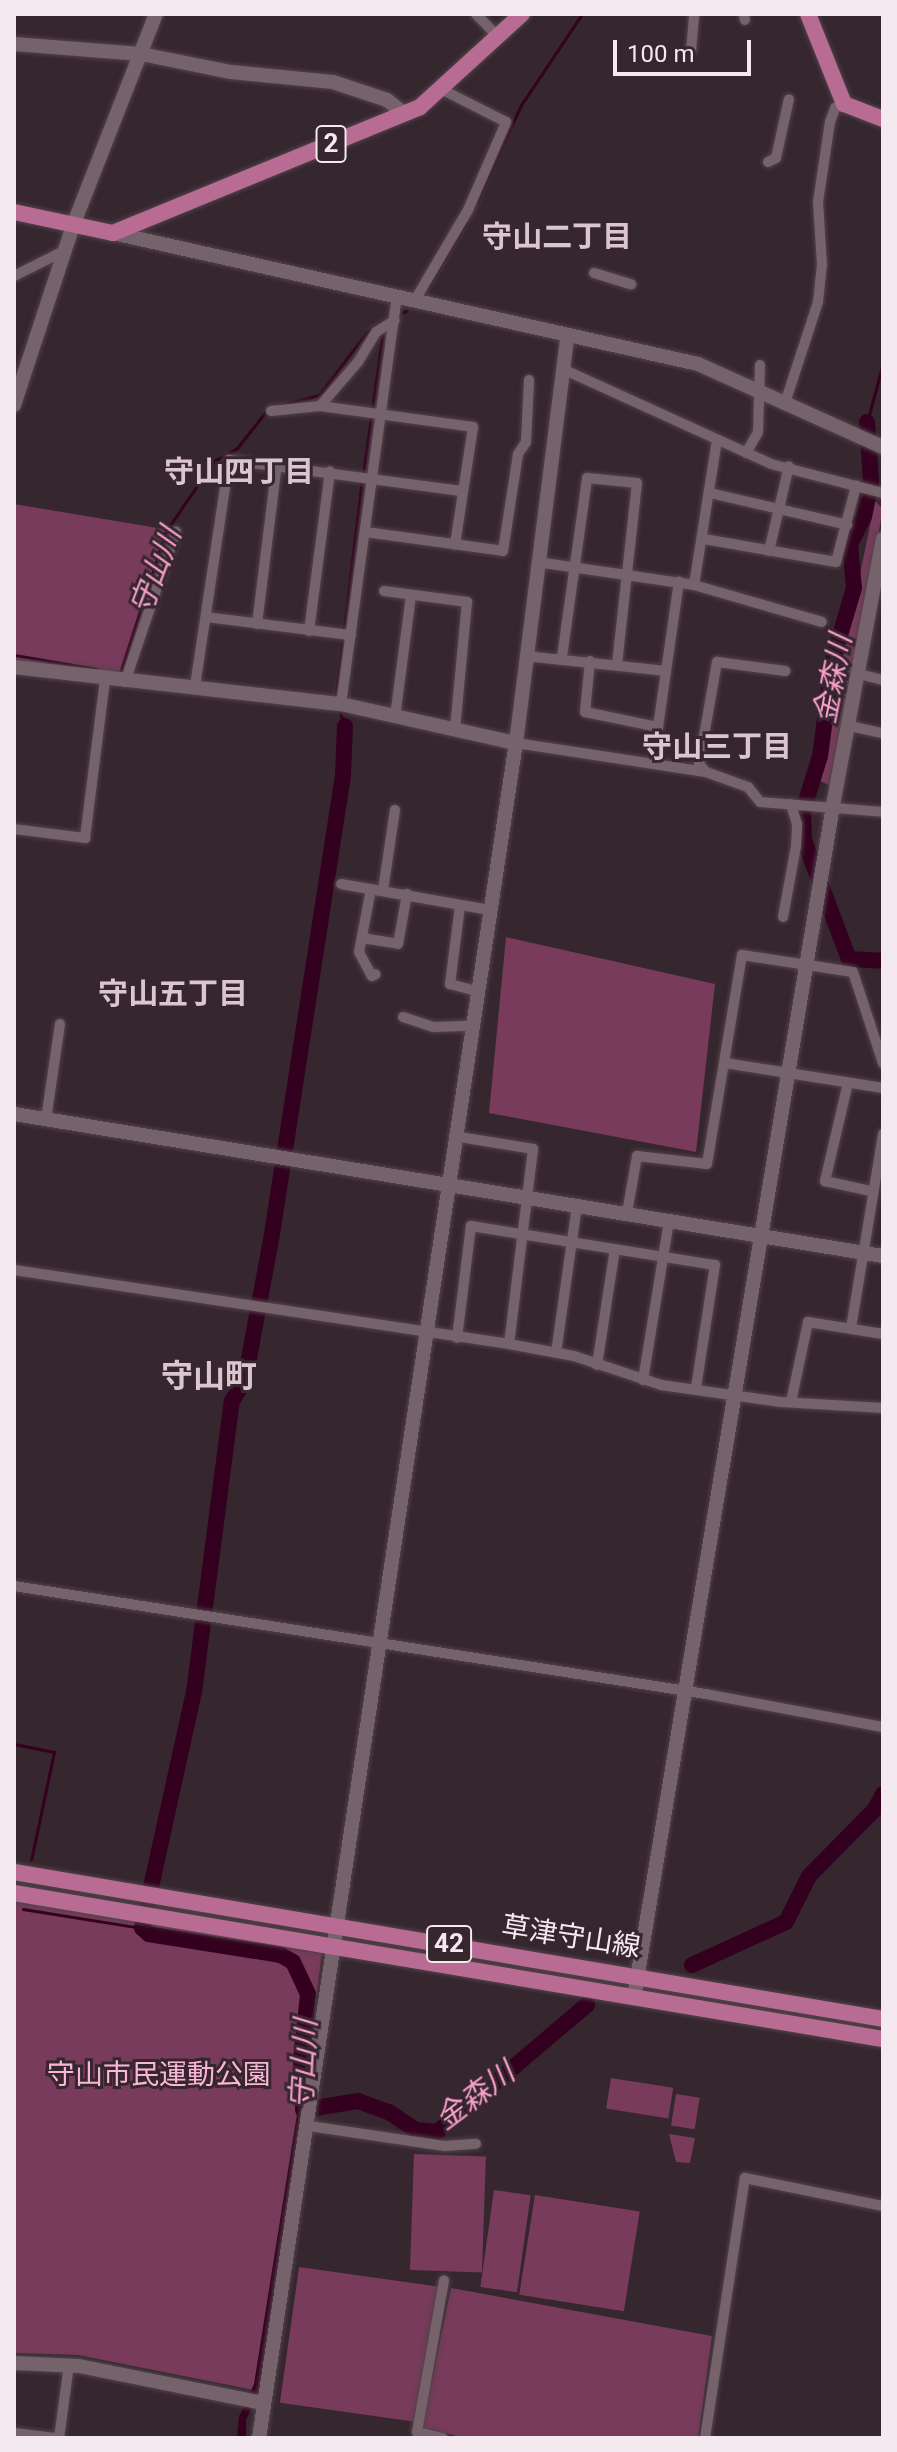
<!DOCTYPE html>
<html>
<head>
<meta charset="utf-8">
<style>
	body { margin:0 }
	#map { position:relative; width:897px; height:2452px; overflow:hidden; background:#36262e; font-family:Roboto,"Noto Sans JP",sans-serif }
	div>[style] { position:absolute }
	[style*='--x'] { left:calc(var(--x)*1px); top:calc(var(--y)*1px); width:calc(var(--w)*1px); rotate:calc(var(--a)*1deg) }
	.green>* { inset:0; background:#783b5b; transform-origin:0 0 }
	.water>* { inset:0; background:#34001f }
	.stream>* { height:3px; margin:-1.5px; padding:0 1.5px; transform-origin:1.5px; border-radius:1.5px; background:#34001f }
	.river>* { height:16px; margin:-8px; padding:0 8px; transform-origin:8px; border-radius:8px; background:#34001f }
	.roads { filter:drop-shadow(0 0 2px #51434a) drop-shadow(0 0 2px #51434a) }
	.street>* { height:10px; margin:-5px; padding:0 5px; transform-origin:5px; border-radius:5px; background:#75626b }
	.secondary>* { height:14px; margin:-7px; padding:0 7px; transform-origin:7px; border-radius:7px; background:#75626b }
	.primary>* { height:16px; margin:-8px; padding:0 8px; transform-origin:8px; border-radius:8px; background:#b86c93 }
	span { translate:-50% -50%; white-space:nowrap; text-align:center; line-height:1.15; -webkit-text-stroke:6px #36262e; paint-order:stroke }
	.shield-label span { padding:2px 6px; background:#36262e; border:2px solid; border-radius:6px; -webkit-text-stroke-width:0 }
	.shield-label { font-size:26px; color:#f4e9ee; font-weight:700 }
	.street-label { font-size:28px; color:#f4e9ee }
	.park-label { font-size:28px; color:#fbb6d7 }
	.neighbourhood-label { font-size:30px; color:#dbc5cf; font-weight:700 }
	.water-label { font-size:30px; color:#f89fcb; font-style:italic }
	.quarter-label { font-size:32px; color:#dbc5cf; font-weight:700 }
	.frame { position:absolute; inset:0; border:16px solid #f4e9ee; pointer-events:none }
	.scale { position:absolute; left:613px; top:40px; width:138px; height:36px; box-sizing:border-box; border:4px solid #f4e9ee; border-top:0; padding-left:10px; font-size:24px; line-height:28px; white-space:nowrap; color:#f4e9ee; -webkit-text-stroke:6px #36262e; paint-order:stroke }
</style>
</head>
<body>
<div id="map">
	<div class="green">
		<div style="clip-path:polygon(875px 501px,883px 509px,831px 786px,818px 780px)"></div>
		<div style="clip-path:polygon(14px 504px,176px 531px,125px 682px,14px 667px)"></div>
		<div style="clip-path:polygon(506px 937px,715px 984px,696px 1152px,489px 1113px)"></div>
		<div style="clip-path:polygon(14px 1901px,322px 1953px,264px 2392px,78px 2355px,14px 2353px)"></div>
		<div style="left:611px;top:2078px;width:63px;height:31px;rotate:9deg"></div>
		<div style="left:676px;top:2094px;width:24px;height:32px;rotate:9deg"></div>
		<div style="clip-path:polygon(669px 2134px,695px 2138px,690px 2163px,676px 2162px)"></div>
		<div style="left:414px;top:2154px;width:72px;height:116px;rotate:2deg"></div>
		<div style="left:494px;top:2190px;width:37px;height:98px;rotate:8deg"></div>
		<div style="left:535px;top:2195px;width:106px;height:101px;rotate:9deg"></div>
		<div style="left:299px;top:2267px;width:140px;height:137px;rotate:8deg"></div>
		<div style="clip-path:polygon(451px 2288px,712px 2336px,698px 2438px,466px 2438px,422px 2428px)"></div>
	</div>
	<div class="water">
		<div style="clip-path:polygon(306px 2113px,262px 2386px,246px 2420px,246px 2438px,237px 2438px,239px 2417px,254px 2384px,297px 2114px)"></div>
	</div>
	<div class="stream">
		<div style="--x:477;--y:202;--w:107;--a:-65.6"></div>
		<div style="--x:521;--y:105;--w:110;--a:-56.2"></div>
		<div style="--x:427;--y:288;--w:76;--a:-59"></div>
		<div style="--x:403;--y:312;--w:3;--a:-18"></div>
		<div style="--x:277;--y:406;--w:43;--a:-14.7"></div>
		<div style="--x:319;--y:395;--w:79;--a:-52.7"></div>
		<div style="--x:367;--y:332;--w:25;--a:-34"></div>
		<div style="--x:867;--y:422;--w:61;--a:-74.8"></div>
		<div style="--x:363;--y:474;--w:144;--a:-82"></div>
		<div style="--x:14;--y:655;--w:84;--a:9.6"></div>
		<div style="--x:120;--y:673;--w:149;--a:-72.1"></div>
		<div style="--x:166;--y:531;--w:85;--a:-55.6"></div>
		<div style="--x:214;--y:461;--w:26;--a:-29"></div>
		<div style="--x:237;--y:448;--w:48;--a:-51.7"></div>
		<div style="--x:335;--y:700;--w:221;--a:-83"></div>
		<div style="--x:339;--y:710;--w:17;--a:69"></div>
		<div style="--x:14;--y:1744;--w:41;--a:11.3"></div>
		<div style="--x:54;--y:1752;--w:110;--a:102"></div>
		<div style="--x:23;--y:1909;--w:121;--a:9.1"></div>
	</div>
	<div class="river">
		<div style="--x:867;--y:422;--w:59;--a:86.1"></div>
		<div style="--x:871;--y:481;--w:36;--a:101"></div>
		<div style="--x:864;--y:516;--w:32;--a:116"></div>
		<div style="--x:850;--y:545;--w:43;--a:84.7"></div>
		<div style="--x:854;--y:588;--w:74;--a:106.5"></div>
		<div style="--x:833;--y:659;--w:98;--a:97.6"></div>
		<div style="--x:820;--y:756;--w:58;--a:107.2"></div>
		<div style="--x:803;--y:811;--w:29;--a:88"></div>
		<div style="--x:804;--y:840;--w:127;--a:69.3"></div>
		<div style="--x:849;--y:959;--w:34;--a:3"></div>
		<div style="--x:692;--y:1965;--w:103;--a:-24.6"></div>
		<div style="--x:786;--y:1922;--w:51;--a:-63.4"></div>
		<div style="--x:809;--y:1876;--w:94;--a:-45.4"></div>
		<div style="--x:875;--y:1809;--w:17;--a:-62"></div>
		<div style="--x:303;--y:2107;--w:47;--a:-92.4"></div>
		<div style="--x:301;--y:2060;--w:66;--a:-83.9"></div>
		<div style="--x:308;--y:1994;--w:35;--a:-115"></div>
		<div style="--x:293;--y:1962;--w:14;--a:-150"></div>
		<div style="--x:281;--y:1955;--w:134;--a:-171"></div>
		<div style="--x:149;--y:1934;--w:9;--a:-139"></div>
		<div style="--x:142;--y:1928;--w:242;--a:-77.6"></div>
		<div style="--x:194;--y:1692;--w:293;--a:-82.6"></div>
		<div style="--x:232;--y:1401;--w:25;--a:-58"></div>
		<div style="--x:245;--y:1380;--w:148;--a:-79.5"></div>
		<div style="--x:272;--y:1234;--w:464;--a:-81.2"></div>
		<div style="--x:343;--y:775;--w:49;--a:-87.7"></div>
		<div style="--x:303;--y:2110;--w:56;--a:-9.3"></div>
		<div style="--x:358;--y:2101;--w:33;--a:20"></div>
		<div style="--x:389;--y:2112;--w:32;--a:34"></div>
		<div style="--x:416;--y:2130;--w:21;--a:5"></div>
		<div style="--x:437;--y:2132;--w:197;--a:-40.3"></div>
	</div>
	<div class="roads">
		<div class="street">
			<div style="--x:476;--y:14;--w:33;--a:46"></div>
			<div style="--x:744;--y:14;--w:6;--a:81"></div>
			<div style="--x:691;--y:51;--w:37;--a:-85"></div>
			<div style="--x:768;--y:162;--w:9;--a:-27"></div>
			<div style="--x:776;--y:158;--w:60;--a:-77.6"></div>
			<div style="--x:594;--y:273;--w:39;--a:17"></div>
			<div style="--x:14;--y:276;--w:58;--a:-26.6"></div>
			<div style="--x:415;--y:300;--w:104;--a:-59.5"></div>
			<div style="--x:468;--y:210;--w:96;--a:-66.6"></div>
			<div style="--x:506;--y:122;--w:71;--a:-153.1"></div>
			<div style="--x:565;--y:370;--w:226;--a:24.5"></div>
			<div style="--x:771;--y:464;--w:116;--a:14.5"></div>
			<div style="--x:785;--y:403;--w:106;--a:-71.9"></div>
			<div style="--x:818;--y:302;--w:37;--a:-84"></div>
			<div style="--x:822;--y:265;--w:63;--a:-93.6"></div>
			<div style="--x:818;--y:202;--w:81;--a:-81.5"></div>
			<div style="--x:830;--y:122;--w:15;--a:-70"></div>
			<div style="--x:835;--y:108;--w:10;--a:-24"></div>
			<div style="--x:320;--y:406;--w:58;--a:-49.2"></div>
			<div style="--x:358;--y:362;--w:35;--a:-59"></div>
			<div style="--x:376;--y:332;--w:22;--a:-32"></div>
			<div style="--x:271;--y:411;--w:49;--a:-5.8"></div>
			<div style="--x:320;--y:406;--w:154;--a:7.8"></div>
			<div style="--x:473;--y:427;--w:119;--a:98.7"></div>
			<div style="--x:746;--y:453;--w:24;--a:-60"></div>
			<div style="--x:758;--y:432;--w:67;--a:-88.3"></div>
			<div style="--x:710;--y:493;--w:141;--a:13.1"></div>
			<div style="--x:365;--y:532;--w:139;--a:7.8"></div>
			<div style="--x:503;--y:551;--w:98;--a:-81.2"></div>
			<div style="--x:518;--y:454;--w:14;--a:-56"></div>
			<div style="--x:526;--y:442;--w:62;--a:-87.2"></div>
			<div style="--x:704;--y:539;--w:134;--a:9.9"></div>
			<div style="--x:836;--y:562;--w:79;--a:-75.3"></div>
			<div style="--x:769;--y:551;--w:87;--a:-76.8"></div>
			<div style="--x:537;--y:562;--w:159;--a:8.3"></div>
			<div style="--x:694;--y:585;--w:133;--a:16.1"></div>
			<div style="--x:694;--y:585;--w:147;--a:-81"></div>
			<div style="--x:384;--y:591;--w:84;--a:7.5"></div>
			<div style="--x:467;--y:602;--w:127;--a:95.4"></div>
			<div style="--x:206;--y:617;--w:146;--a:7.1"></div>
			<div style="--x:257;--y:624;--w:161;--a:-82.9"></div>
			<div style="--x:309;--y:631;--w:161;--a:-82.5"></div>
			<div style="--x:525;--y:656;--w:142;--a:6.1"></div>
			<div style="--x:562;--y:657;--w:181;--a:-82"></div>
			<div style="--x:587;--y:478;--w:50;--a:5.7"></div>
			<div style="--x:637;--y:483;--w:181;--a:96.3"></div>
			<div style="--x:590;--y:661;--w:51;--a:95.6"></div>
			<div style="--x:585;--y:712;--w:75;--a:11.6"></div>
			<div style="--x:658;--y:727;--w:147;--a:-81.8"></div>
			<div style="--x:859;--y:674;--w:25;--a:14"></div>
			<div style="--x:125;--y:682;--w:159;--a:-71.3"></div>
			<div style="--x:195;--y:686;--w:229;--a:-81.4"></div>
			<div style="--x:229;--y:460;--w:235;--a:7.6"></div>
			<div style="--x:341;--y:704;--w:411;--a:-82.2"></div>
			<div style="--x:395;--y:717;--w:122;--a:-82.5"></div>
			<div style="--x:849;--y:726;--w:35;--a:12"></div>
			<div style="--x:516;--y:743;--w:192;--a:8.7"></div>
			<div style="--x:706;--y:772;--w:45;--a:19.7"></div>
			<div style="--x:748;--y:787;--w:19;--a:51"></div>
			<div style="--x:760;--y:802;--w:123;--a:4.6"></div>
			<div style="--x:706;--y:772;--w:11;--a:-131"></div>
			<div style="--x:699;--y:764;--w:104;--a:-80"></div>
			<div style="--x:717;--y:662;--w:69;--a:7.5"></div>
			<div style="--x:14;--y:829;--w:72;--a:7.2"></div>
			<div style="--x:85;--y:838;--w:159;--a:-82.8"></div>
			<div style="--x:341;--y:884;--w:151;--a:9.9"></div>
			<div style="--x:371;--y:889;--w:64;--a:100.8"></div>
			<div style="--x:359;--y:952;--w:27;--a:62"></div>
			<div style="--x:372;--y:976;--w:4;--a:-27"></div>
			<div style="--x:383;--y:890;--w:81;--a:-81.5"></div>
			<div style="--x:460;--y:906;--w:79;--a:97.3"></div>
			<div style="--x:450;--y:984;--w:28;--a:15"></div>
			<div style="--x:783;--y:917;--w:72;--a:-79.6"></div>
			<div style="--x:796;--y:846;--w:22;--a:-87"></div>
			<div style="--x:797;--y:824;--w:21;--a:-107"></div>
			<div style="--x:362;--y:938;--w:36;--a:9"></div>
			<div style="--x:398;--y:944;--w:51;--a:-79.8"></div>
			<div style="--x:403;--y:1017;--w:32;--a:18"></div>
			<div style="--x:433;--y:1027;--w:38;--a:-2"></div>
			<div style="--x:725;--y:1063;--w:160;--a:9"></div>
			<div style="--x:848;--y:1083;--w:101;--a:103.2"></div>
			<div style="--x:825;--y:1181;--w:47;--a:12.3"></div>
			<div style="--x:46;--y:1119;--w:96;--a:-81.6"></div>
			<div style="--x:454;--y:1136;--w:80;--a:9.3"></div>
			<div style="--x:533;--y:1149;--w:196;--a:97"></div>
			<div style="--x:627;--y:1213;--w:58;--a:-80"></div>
			<div style="--x:637;--y:1156;--w:70;--a:6.5"></div>
			<div style="--x:707;--y:1164;--w:212;--a:-80.5"></div>
			<div style="--x:742;--y:955;--w:112;--a:8.7"></div>
			<div style="--x:853;--y:972;--w:96;--a:71.8"></div>
			<div style="--x:14;--y:1270;--w:501;--a:8.5"></div>
			<div style="--x:509;--y:1344;--w:66;--a:10.5"></div>
			<div style="--x:574;--y:1356;--w:92;--a:18.4"></div>
			<div style="--x:661;--y:1385;--w:121;--a:8.1"></div>
			<div style="--x:781;--y:1402;--w:102;--a:3.4"></div>
			<div style="--x:851;--y:1328;--w:197;--a:-80.6"></div>
			<div style="--x:457;--y:1338;--w:113;--a:-82.9"></div>
			<div style="--x:471;--y:1226;--w:247;--a:9.1"></div>
			<div style="--x:715;--y:1265;--w:124;--a:98.8"></div>
			<div style="--x:556;--y:1353;--w:149;--a:-81.9"></div>
			<div style="--x:597;--y:1365;--w:117;--a:-81.2"></div>
			<div style="--x:643;--y:1380;--w:161;--a:-80.7"></div>
			<div style="--x:791;--y:1402;--w:82;--a:-78"></div>
			<div style="--x:808;--y:1322;--w:76;--a:9.1"></div>
			<div style="--x:14;--y:1586;--w:700;--a:8.87"></div>
			<div style="--x:706;--y:1694;--w:180;--a:10.6"></div>
			<div style="--x:309;--y:2126;--w:137;--a:8.4"></div>
			<div style="--x:445;--y:2146;--w:31;--a:-4"></div>
			<div style="--x:14;--y:2433;--w:39;--a:7"></div>
			<div style="--x:59;--y:2438;--w:74;--a:-82.2"></div>
			<div style="--x:443;--y:2438;--w:27;--a:-167"></div>
			<div style="--x:417;--y:2432;--w:154;--a:-79.9"></div>
			<div style="--x:705;--y:2438;--w:263;--a:-81.3"></div>
			<div style="--x:745;--y:2178;--w:141;--a:11.5"></div>
		</div>
		<div class="secondary">
			<div style="--x:14;--y:44;--w:127;--a:4.5"></div>
			<div style="--x:141;--y:54;--w:92;--a:11.3"></div>
			<div style="--x:231;--y:72;--w:102;--a:5.6"></div>
			<div style="--x:333;--y:82;--w:57;--a:18.4"></div>
			<div style="--x:387;--y:100;--w:23;--a:38"></div>
			<div style="--x:113;--y:233;--w:599;--a:12.62"></div>
			<div style="--x:698;--y:364;--w:203;--a:24.2"></div>
			<div style="--x:14;--y:405;--w:192;--a:-71.8"></div>
			<div style="--x:74;--y:223;--w:225;--a:-68.6"></div>
			<div style="--x:14;--y:667;--w:329;--a:6.5"></div>
			<div style="--x:341;--y:704;--w:179;--a:12.6"></div>
			<div style="--x:14;--y:1114;--w:881;--a:9.28"></div>
			<div style="--x:634;--y:1997;--w:1208;--a:-80.52"></div>
			<div style="--x:833;--y:805;--w:271;--a:-79.4"></div>
			<div style="--x:14;--y:2363;--w:65;--a:2.6"></div>
			<div style="--x:79;--y:2366;--w:187;--a:11.4"></div>
			<div style="--x:259;--y:2438;--w:1714;--a:-81.38"></div>
			<div style="--x:516;--y:743;--w:409;--a:-82.8"></div>
		</div>
		<div class="primary">
			<div style="--x:808;--y:14;--w:97;--a:68.2"></div>
			<div style="--x:844;--y:104;--w:42;--a:21"></div>
			<div style="--x:14;--y:212;--w:101;--a:12"></div>
			<div style="--x:113;--y:233;--w:332;--a:-22.3"></div>
			<div style="--x:420;--y:107;--w:138;--a:-42.4"></div>
			<div style="--x:14;--y:1872;--w:881;--a:9.6"></div>
			<div style="--x:14;--y:1893;--w:881;--a:9.54"></div>
		</div>
	</div>
	<div class="shield-label">
		<span style="left:331px;top:144px">2</span>
		<span style="left:449px;top:1944px">42</span>
	</div>
	<div class="street-label">
		<span style="left:571px;top:1937px;rotate:9deg">草津守山線</span>
	</div>
	<div class="park-label">
		<span style="left:159px;top:2075px">守山市民運動公園</span>
	</div>
	<div class="neighbourhood-label">
		<span style="left:557px;top:237px">守山二丁目</span>
		<span style="left:239px;top:472px">守山四丁目</span>
		<span style="left:717px;top:747px">守山三丁目</span>
		<span style="left:173px;top:994px">守山五丁目</span>
	</div>
	<div class="water-label">
		<span style="left:156px;top:571px;rotate:-69deg">守山川</span>
		<span style="left:833px;top:679px;rotate:-79deg">金森川</span>
		<span style="left:304px;top:2064px;rotate:-87deg">守山川</span>
		<span style="left:475px;top:2096px;rotate:-37deg">金森川</span>
	</div>
	<div class="quarter-label">
		<span style="left:209px;top:1376px">守山町</span>
	</div>
	<div class="frame"></div>
	<div class="scale">100 m</div>
</div>
</body>
</html>
